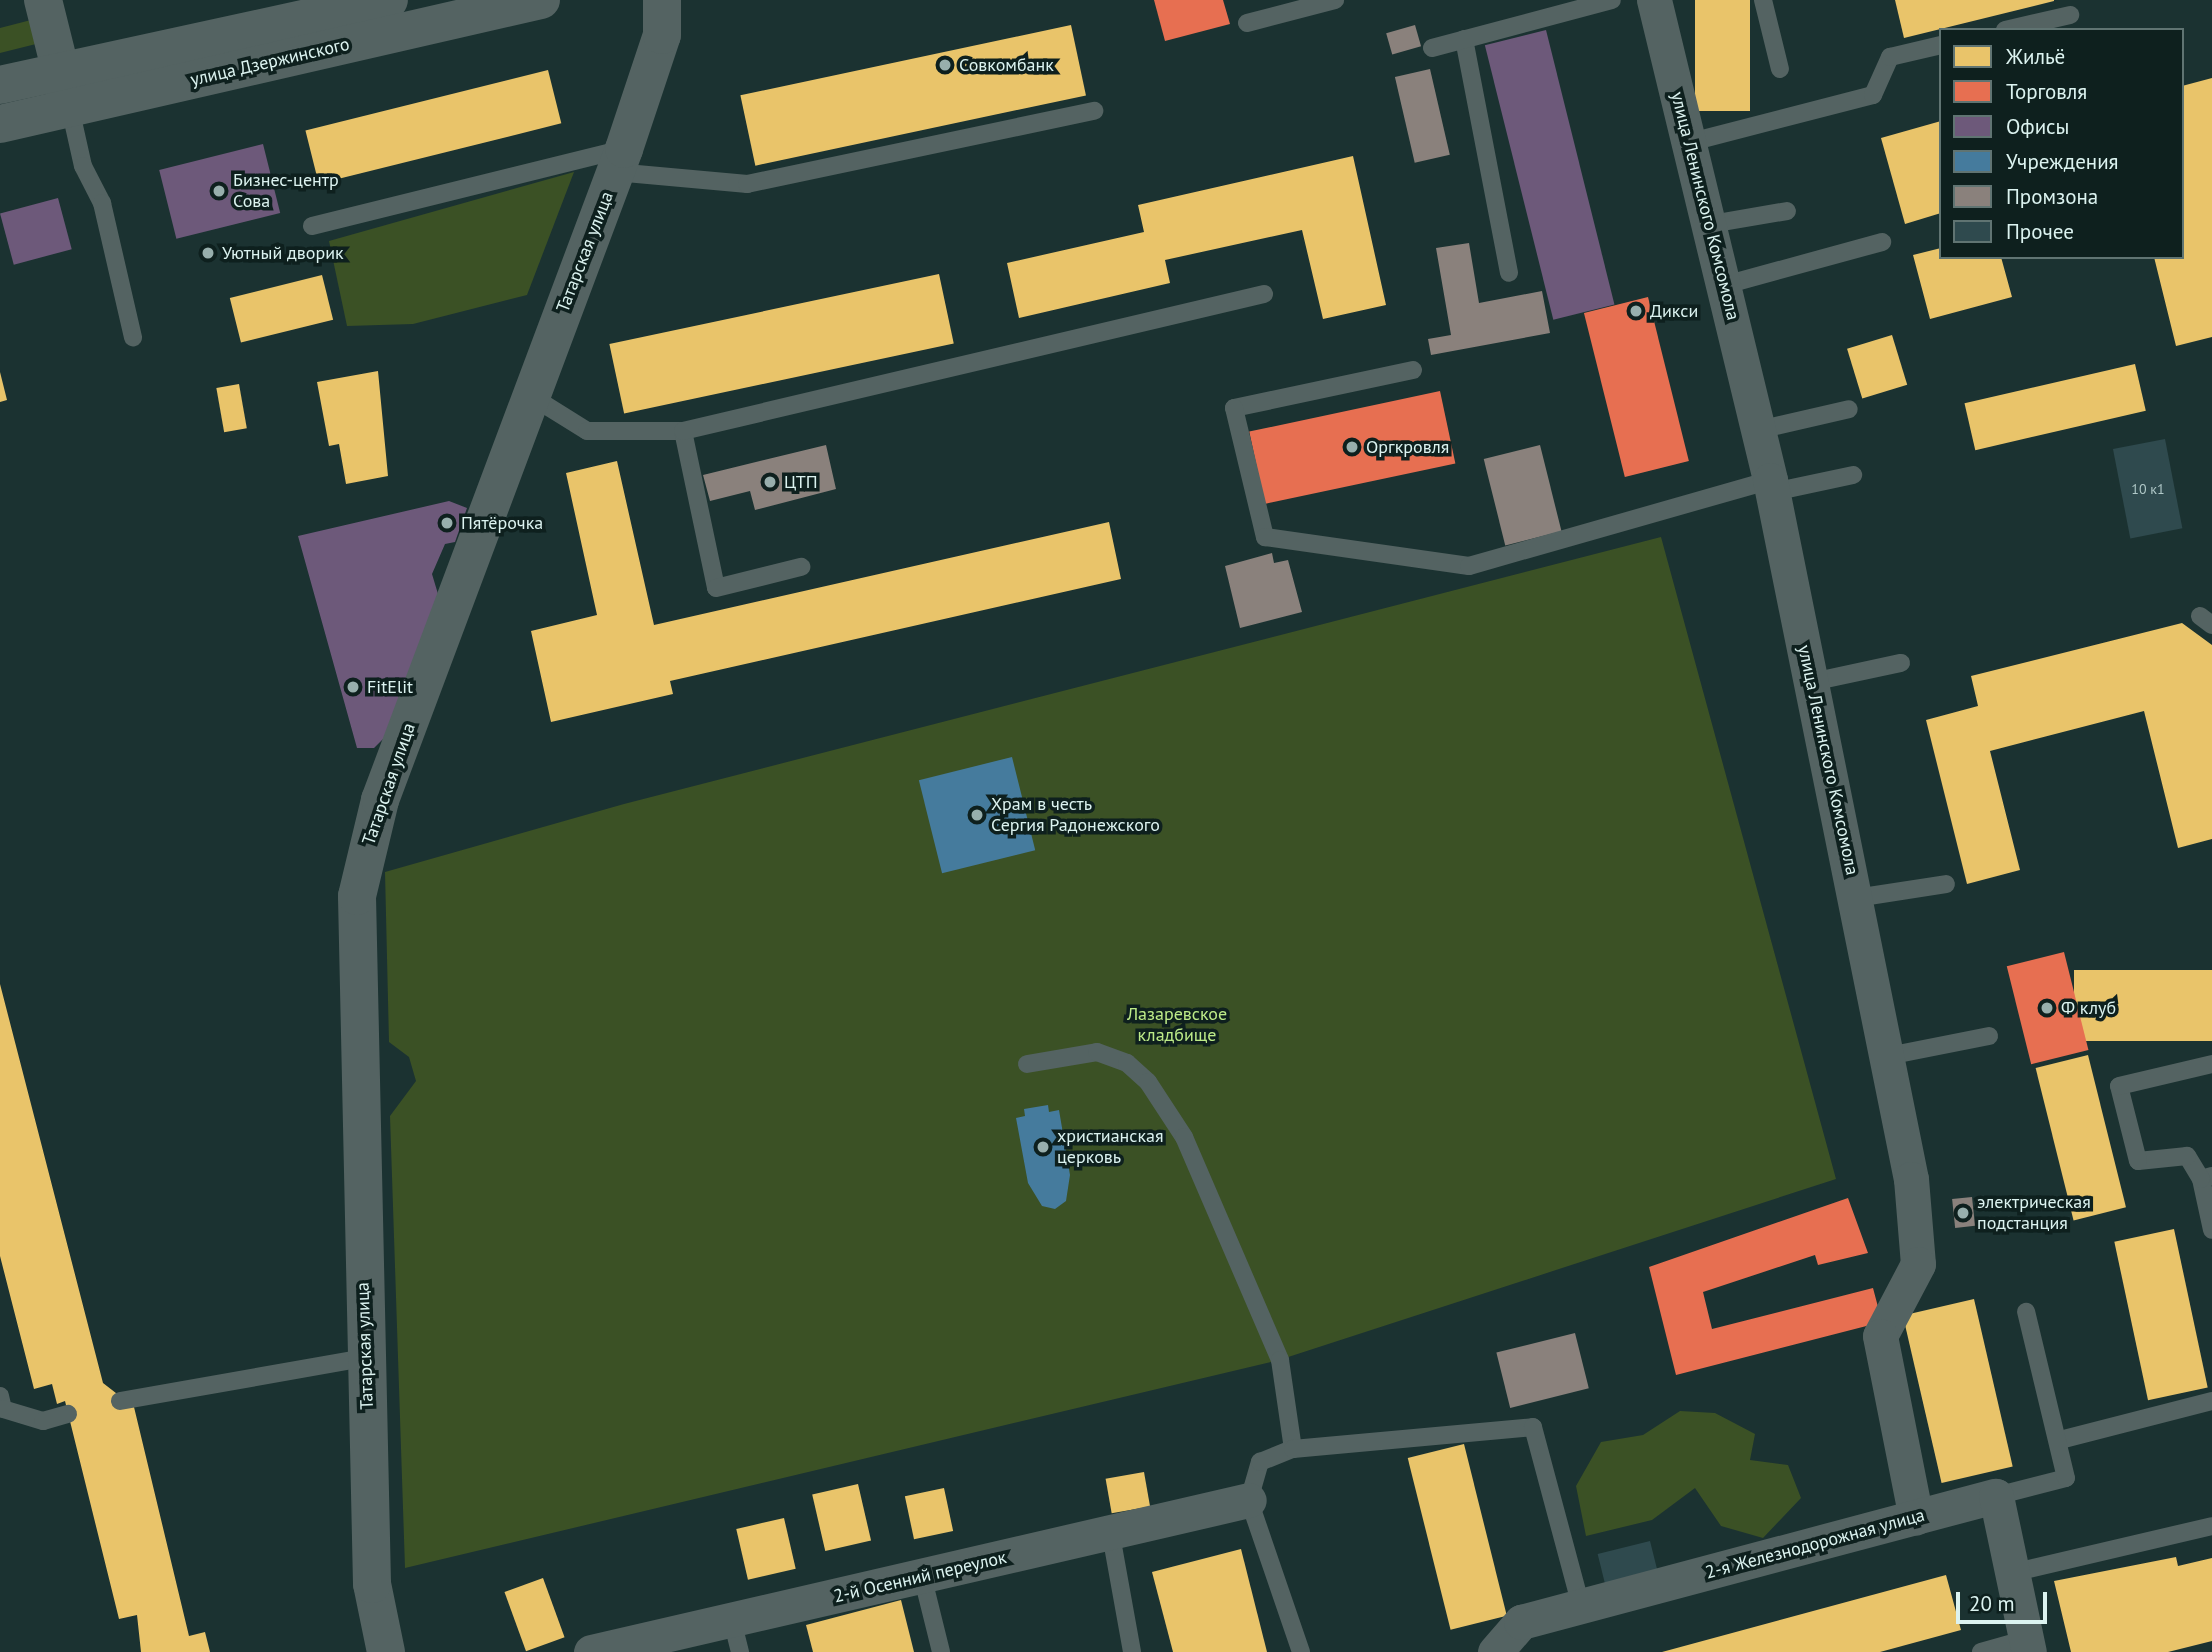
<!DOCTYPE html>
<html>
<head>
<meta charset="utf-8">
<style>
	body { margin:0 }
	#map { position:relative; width:2212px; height:1652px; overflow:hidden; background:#1b3231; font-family:"PT Sans",sans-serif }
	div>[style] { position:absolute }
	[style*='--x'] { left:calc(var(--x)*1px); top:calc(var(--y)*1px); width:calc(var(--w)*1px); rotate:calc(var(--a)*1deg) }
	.green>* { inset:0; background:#3b5125 }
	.homes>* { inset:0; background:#e9c46a; transform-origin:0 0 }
	.shops>* { inset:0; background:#e76f51; transform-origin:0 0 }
	.offices>* { inset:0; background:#6d597a; transform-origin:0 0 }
	.public>* { inset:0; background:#457b9d; transform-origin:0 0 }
	.industry>* { inset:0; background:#8a817c; transform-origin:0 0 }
	.building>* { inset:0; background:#2f4a4e; transform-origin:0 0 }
	.lane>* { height:18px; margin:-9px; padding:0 9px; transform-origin:9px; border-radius:9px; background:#546362 }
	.street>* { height:35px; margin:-17.5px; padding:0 17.5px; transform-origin:17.5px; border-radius:17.5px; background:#546362 }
	.secondary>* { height:38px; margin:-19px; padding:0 19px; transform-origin:19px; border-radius:19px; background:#546362 }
	.dots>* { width:19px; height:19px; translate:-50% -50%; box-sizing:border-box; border:4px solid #0e201e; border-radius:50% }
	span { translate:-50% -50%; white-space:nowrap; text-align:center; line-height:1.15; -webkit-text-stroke:7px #0e201e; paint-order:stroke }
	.number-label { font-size:14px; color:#b1c9c8 }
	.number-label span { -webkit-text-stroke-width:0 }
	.street-label { font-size:18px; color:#dcf3f0 }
	.poi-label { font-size:18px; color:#dcf3f0 }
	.left { translate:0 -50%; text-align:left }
	.park-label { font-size:18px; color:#bdeb88 }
	.legend { position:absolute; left:1939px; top:28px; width:245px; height:231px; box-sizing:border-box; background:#0e201e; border:2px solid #607472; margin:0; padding:9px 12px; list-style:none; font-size:21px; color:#dcf3f0 }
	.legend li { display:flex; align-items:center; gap:14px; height:35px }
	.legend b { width:35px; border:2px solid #607472 }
	.scale { position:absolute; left:1956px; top:1592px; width:91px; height:32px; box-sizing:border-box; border:4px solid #dcf3f0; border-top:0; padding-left:9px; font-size:21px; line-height:24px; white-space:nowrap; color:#dcf3f0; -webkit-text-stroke:5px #0e201e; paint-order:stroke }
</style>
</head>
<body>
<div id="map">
	<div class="green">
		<div style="clip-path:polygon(31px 20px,36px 44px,0 53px,0 28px)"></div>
		<div style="clip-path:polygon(574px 172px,527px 295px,413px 324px,347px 326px,329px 241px)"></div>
		<div style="clip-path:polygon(1661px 537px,1836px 1179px,1279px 1360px,405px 1568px,390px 1116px,416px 1081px,409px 1057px,389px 1042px,385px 872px,624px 804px)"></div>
		<div style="clip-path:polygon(1680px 1411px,1715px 1413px,1755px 1434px,1750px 1460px,1788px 1465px,1801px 1498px,1763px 1538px,1721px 1526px,1695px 1488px,1652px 1520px,1586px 1536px,1576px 1486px,1601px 1442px,1643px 1435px)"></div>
	</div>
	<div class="homes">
		<div style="left:1695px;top:0;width:55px;height:111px"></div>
		<div style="clip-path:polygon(1895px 0,2054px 0,2054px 1px,1904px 38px)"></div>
		<div style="left:1071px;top:25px;width:72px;height:338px;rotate:78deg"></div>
		<div style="left:548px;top:70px;width:55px;height:250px;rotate:76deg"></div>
		<div style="clip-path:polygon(2212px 78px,2212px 337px,2176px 346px,2154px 257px,2182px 257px,2182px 86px)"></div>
		<div style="clip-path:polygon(1941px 121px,1941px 213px,1905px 224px,1881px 138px)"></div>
		<div style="clip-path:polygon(1353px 156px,1386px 305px,1323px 319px,1302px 230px,1165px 260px,1170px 283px,1019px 318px,1007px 263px,1144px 232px,1138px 205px)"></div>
		<div style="clip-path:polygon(1941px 248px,1941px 257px,2001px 257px,2012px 297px,1930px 319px,1913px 255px)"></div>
		<div style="left:939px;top:274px;width:71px;height:337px;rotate:78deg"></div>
		<div style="left:322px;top:275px;width:46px;height:95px;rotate:76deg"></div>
		<div style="left:1892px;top:335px;width:52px;height:47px;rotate:73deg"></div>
		<div style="left:2135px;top:364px;width:48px;height:175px;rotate:77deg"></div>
		<div style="clip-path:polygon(378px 371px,388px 476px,346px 484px,339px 444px,329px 446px,317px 382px)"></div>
		<div style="clip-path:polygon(0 372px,7px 400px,0 402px)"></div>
		<div style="left:239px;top:384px;width:45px;height:23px;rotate:80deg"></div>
		<div style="clip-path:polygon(617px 461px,654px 625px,1109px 522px,1121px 579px,670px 681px,673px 694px,551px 722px,531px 631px,597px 615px,566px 473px)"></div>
		<div style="clip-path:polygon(2182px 623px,2212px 645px,2212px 839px,2178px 848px,2144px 711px,1990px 751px,2020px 870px,1967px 884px,1926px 720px,1978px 706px,1971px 676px)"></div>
		<div style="left:2212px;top:970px;width:71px;height:138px;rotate:90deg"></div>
		<div style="clip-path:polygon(0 984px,103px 1383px,134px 1407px,189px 1636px,205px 1632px,210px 1652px,141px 1652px,137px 1615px,119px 1619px,65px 1401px,57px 1404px,52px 1384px,34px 1389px,0 1256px)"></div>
		<div style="left:2088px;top:1055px;width:157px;height:54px;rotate:76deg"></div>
		<div style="left:2174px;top:1229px;width:162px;height:61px;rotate:78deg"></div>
		<div style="left:1974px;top:1299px;width:172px;height:73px;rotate:77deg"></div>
		<div style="left:1464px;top:1444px;width:177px;height:58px;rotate:76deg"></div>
		<div style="left:1144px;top:1472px;width:35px;height:39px;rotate:80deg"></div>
		<div style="left:858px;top:1484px;width:58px;height:47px;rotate:77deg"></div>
		<div style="left:944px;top:1488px;width:44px;height:40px;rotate:78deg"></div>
		<div style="left:784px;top:1518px;width:52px;height:49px;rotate:77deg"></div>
		<div style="clip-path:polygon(1241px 1549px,1267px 1652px,1173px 1652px,1152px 1572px)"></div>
		<div style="clip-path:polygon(2176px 1557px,2178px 1566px,2212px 1558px,2212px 1641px,2168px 1652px,2071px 1652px,2054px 1581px)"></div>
		<div style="clip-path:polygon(1946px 1575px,1961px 1630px,1880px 1652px,1662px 1652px)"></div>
		<div style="left:543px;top:1578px;width:63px;height:41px;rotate:70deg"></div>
		<div style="clip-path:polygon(901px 1600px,914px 1652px,813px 1652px,806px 1625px)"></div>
	</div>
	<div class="shops">
		<div style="clip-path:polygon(1154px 0,1223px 0,1230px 24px,1165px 41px)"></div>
		<div style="left:1648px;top:297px;width:169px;height:66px;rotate:76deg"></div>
		<div style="left:1440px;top:391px;width:74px;height:195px;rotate:78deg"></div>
		<div style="left:2064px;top:952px;width:101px;height:59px;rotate:76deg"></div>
		<div style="clip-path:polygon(1848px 1198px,1868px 1253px,1818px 1265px,1815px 1255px,1703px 1292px,1712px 1329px,1873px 1288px,1882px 1322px,1676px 1375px,1649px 1267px)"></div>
	</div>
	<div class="offices">
		<div style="left:1546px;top:30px;width:283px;height:63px;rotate:76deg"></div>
		<div style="left:263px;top:144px;width:71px;height:107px;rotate:76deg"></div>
		<div style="left:58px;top:198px;width:53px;height:60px;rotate:75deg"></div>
		<div style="clip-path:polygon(449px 501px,467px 508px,455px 542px,445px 544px,432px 574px,438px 594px,384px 738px,374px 748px,357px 748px,298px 536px)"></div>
	</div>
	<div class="public">
		<div style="left:1012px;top:757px;width:96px;height:96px;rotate:76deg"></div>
		<div style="clip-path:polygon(1048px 1105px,1049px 1112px,1059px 1110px,1070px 1175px,1066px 1201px,1055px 1209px,1042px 1206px,1028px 1183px,1016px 1118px,1025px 1116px,1024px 1109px)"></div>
	</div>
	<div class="industry">
		<div style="left:1415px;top:25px;width:22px;height:30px;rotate:74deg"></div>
		<div style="left:1430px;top:69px;width:88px;height:36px;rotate:77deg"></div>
		<div style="clip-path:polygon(1469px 243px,1479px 303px,1542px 291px,1550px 333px,1431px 355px,1428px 339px,1451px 335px,1436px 248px)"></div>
		<div style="clip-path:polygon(826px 445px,836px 489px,755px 510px,750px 491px,710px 501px,703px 475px)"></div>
		<div style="left:1540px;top:445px;width:89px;height:58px;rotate:76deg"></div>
		<div style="clip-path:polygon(1272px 553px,1274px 563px,1288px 560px,1302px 612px,1240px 628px,1225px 566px)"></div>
		<div style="left:1972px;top:1197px;width:29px;height:20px;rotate:84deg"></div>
		<div style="left:1575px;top:1333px;width:57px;height:81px;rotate:76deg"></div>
	</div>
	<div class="building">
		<div style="left:2165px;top:439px;width:91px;height:53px;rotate:79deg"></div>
		<div style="left:1650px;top:1541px;width:33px;height:54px;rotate:76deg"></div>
	</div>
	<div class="lane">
		<div style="--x:1763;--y:0;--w:71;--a:76.2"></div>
		<div style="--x:1247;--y:23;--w:91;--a:-14.6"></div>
		<div style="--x:2005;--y:30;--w:67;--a:-13"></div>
		<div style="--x:1464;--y:39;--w:238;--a:79.1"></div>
		<div style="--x:1432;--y:48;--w:186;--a:-14.9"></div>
		<div style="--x:70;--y:108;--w:59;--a:77.4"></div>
		<div style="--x:83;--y:166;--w:42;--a:62.8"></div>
		<div style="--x:102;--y:203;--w:138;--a:77"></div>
		<div style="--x:1691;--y:142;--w:188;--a:-14.5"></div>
		<div style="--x:1873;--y:95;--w:42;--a:-65.9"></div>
		<div style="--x:1890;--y:57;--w:52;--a:-13.2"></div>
		<div style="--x:615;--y:172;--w:133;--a:5.2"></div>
		<div style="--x:747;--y:184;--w:355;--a:-11.9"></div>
		<div style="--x:1711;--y:224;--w:77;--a:-9.7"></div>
		<div style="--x:312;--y:226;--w:321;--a:-13.9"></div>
		<div style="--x:1725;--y:285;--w:163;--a:-15.3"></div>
		<div style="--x:1413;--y:370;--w:183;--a:168"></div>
		<div style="--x:1234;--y:408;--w:133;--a:76.5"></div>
		<div style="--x:1265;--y:537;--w:206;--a:8.1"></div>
		<div style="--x:1469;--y:566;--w:313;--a:-15.9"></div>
		<div style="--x:531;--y:396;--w:66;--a:32"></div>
		<div style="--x:587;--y:431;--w:96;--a:0"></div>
		<div style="--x:683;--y:431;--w:160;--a:78.1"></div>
		<div style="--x:716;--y:588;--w:88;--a:-13.9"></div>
		<div style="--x:1759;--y:430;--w:92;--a:-13.1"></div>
		<div style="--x:683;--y:431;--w:597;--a:-13.27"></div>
		<div style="--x:1773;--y:492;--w:82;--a:-12"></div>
		<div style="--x:2200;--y:616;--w:15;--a:37"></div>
		<div style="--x:1812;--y:682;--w:91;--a:-12.1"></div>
		<div style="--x:1856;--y:898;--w:91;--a:-8.8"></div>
		<div style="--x:1888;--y:1056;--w:103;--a:-11.2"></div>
		<div style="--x:1027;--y:1064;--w:71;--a:-9.7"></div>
		<div style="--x:1097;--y:1052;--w:32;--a:20"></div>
		<div style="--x:1127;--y:1063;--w:28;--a:42"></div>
		<div style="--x:1148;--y:1082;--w:66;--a:56.8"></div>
		<div style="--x:1184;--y:1137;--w:243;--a:66.7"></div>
		<div style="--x:1280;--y:1360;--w:90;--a:81.7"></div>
		<div style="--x:2212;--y:1176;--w:11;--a:165"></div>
		<div style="--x:2201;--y:1179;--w:52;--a:77.8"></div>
		<div style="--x:2201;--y:1179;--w:27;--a:-121"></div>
		<div style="--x:2187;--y:1156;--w:49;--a:174.2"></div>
		<div style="--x:2138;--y:1161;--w:77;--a:-104.2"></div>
		<div style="--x:2119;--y:1086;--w:96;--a:-13.3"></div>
		<div style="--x:0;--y:1396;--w:13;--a:77"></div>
		<div style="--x:3;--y:1409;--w:42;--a:16.7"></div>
		<div style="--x:43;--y:1421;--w:26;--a:-16"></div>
		<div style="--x:120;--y:1401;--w:249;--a:-10"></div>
		<div style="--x:2060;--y:1440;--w:157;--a:-14.4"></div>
		<div style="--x:1996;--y:1496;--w:72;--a:-14.4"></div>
		<div style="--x:2066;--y:1478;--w:171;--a:-103.5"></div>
		<div style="--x:1111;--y:1535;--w:119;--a:79.8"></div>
		<div style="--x:2012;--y:1573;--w:205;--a:-13.2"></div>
		<div style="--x:922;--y:1575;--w:79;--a:76.1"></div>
		<div style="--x:733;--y:1624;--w:29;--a:76"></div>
		<div style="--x:1301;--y:1652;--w:161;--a:-108.9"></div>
		<div style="--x:1249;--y:1500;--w:40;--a:-74"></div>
		<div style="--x:1260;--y:1462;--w:35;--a:-22"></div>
		<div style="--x:1293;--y:1449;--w:241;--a:-5.2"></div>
		<div style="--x:1533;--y:1427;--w:185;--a:75"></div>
		<div style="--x:1981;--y:1652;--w:48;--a:-15.8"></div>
	</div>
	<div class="street">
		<div style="--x:1654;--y:0;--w:494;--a:76.4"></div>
		<div style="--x:1770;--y:480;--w:713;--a:78.6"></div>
		<div style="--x:1911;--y:1179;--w:85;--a:85.3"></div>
		<div style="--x:1918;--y:1264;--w:81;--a:117.8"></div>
		<div style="--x:1880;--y:1336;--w:185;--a:78.8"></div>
		<div style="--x:591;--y:1652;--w:675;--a:-13.01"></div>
		<div style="--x:1495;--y:1652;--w:40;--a:-49"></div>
		<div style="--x:1521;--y:1622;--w:491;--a:-14.9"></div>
		<div style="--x:1996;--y:1496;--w:159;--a:78.1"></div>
	</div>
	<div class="secondary">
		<div style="--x:43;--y:0;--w:99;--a:76"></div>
		<div style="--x:0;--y:85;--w:398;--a:-12.3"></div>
		<div style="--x:0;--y:124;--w:555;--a:-12.91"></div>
		<div style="--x:386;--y:1652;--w:69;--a:-101.6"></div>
		<div style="--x:372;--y:1584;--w:688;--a:-91.25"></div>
		<div style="--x:357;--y:896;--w:99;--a:-76.5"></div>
		<div style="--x:380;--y:800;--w:695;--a:-69.45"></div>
		<div style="--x:624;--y:149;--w:120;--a:-71.6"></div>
		<div style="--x:662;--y:35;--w:35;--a:-90"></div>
	</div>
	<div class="dots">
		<div style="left:945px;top:65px;background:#98afad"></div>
		<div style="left:219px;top:191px;background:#98afad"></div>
		<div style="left:208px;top:253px;background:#98afad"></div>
		<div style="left:1636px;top:311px;background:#98afad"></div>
		<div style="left:1352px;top:447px;background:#98afad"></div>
		<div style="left:770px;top:482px;background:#98afad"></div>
		<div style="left:447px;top:523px;background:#98afad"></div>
		<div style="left:353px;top:687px;background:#98afad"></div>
		<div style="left:977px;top:815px;background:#98afad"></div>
		<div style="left:2047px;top:1008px;background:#98afad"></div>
		<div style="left:1043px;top:1147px;background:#98afad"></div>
		<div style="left:1963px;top:1213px;background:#98afad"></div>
	</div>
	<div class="number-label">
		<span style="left:2148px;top:489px">10 к1</span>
	</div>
	<div class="street-label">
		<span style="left:270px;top:62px;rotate:-13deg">улица Дзержинского</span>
		<span style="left:1705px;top:206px;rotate:76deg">улица Ленинского Комсомола</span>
		<span style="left:585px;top:252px;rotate:-69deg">Татарская улица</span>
		<span style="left:1828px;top:760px;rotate:78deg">улица Ленинского Комсомола</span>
		<span style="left:389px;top:784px;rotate:-71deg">Татарская улица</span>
		<span style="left:365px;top:1346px;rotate:-92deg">Татарская улица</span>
		<span style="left:1815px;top:1544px;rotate:-15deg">2-я Железнодорожная улица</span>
		<span style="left:920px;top:1577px;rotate:-13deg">2-й Осенний переулок</span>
	</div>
	<div class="poi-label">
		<span class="left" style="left:959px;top:65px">Совкомбанк</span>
		<span class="left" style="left:233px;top:191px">Бизнес-центр<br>Сова</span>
		<span class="left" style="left:222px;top:253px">Уютный дворик</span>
		<span class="left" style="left:1650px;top:311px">Дикси</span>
		<span class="left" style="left:1366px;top:447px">Оргкровля</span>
		<span class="left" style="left:784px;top:482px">ЦТП</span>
		<span class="left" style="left:461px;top:523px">Пятёрочка</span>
		<span class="left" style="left:367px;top:687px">FitElit</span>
		<span class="left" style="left:991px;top:815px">Храм в честь<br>Сергия Радонежского</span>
		<span class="left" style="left:2061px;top:1008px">Ф клуб</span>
		<span class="left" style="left:1057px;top:1147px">христианская<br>церковь</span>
		<span class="left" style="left:1977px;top:1213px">электрическая<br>подстанция</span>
	</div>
	<div class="park-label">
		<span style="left:1177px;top:1025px">Лазаревское<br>кладбище</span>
	</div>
	<ul class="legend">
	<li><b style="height:19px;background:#e9c46a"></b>Жильё</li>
	<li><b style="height:19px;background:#e76f51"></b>Торговля</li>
	<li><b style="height:19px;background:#6d597a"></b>Офисы</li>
	<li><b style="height:19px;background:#457b9d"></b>Учреждения</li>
	<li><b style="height:19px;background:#8a817c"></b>Промзона</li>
	<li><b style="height:19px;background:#2f4a4e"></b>Прочее</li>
	</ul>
	<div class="scale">20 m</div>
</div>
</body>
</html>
